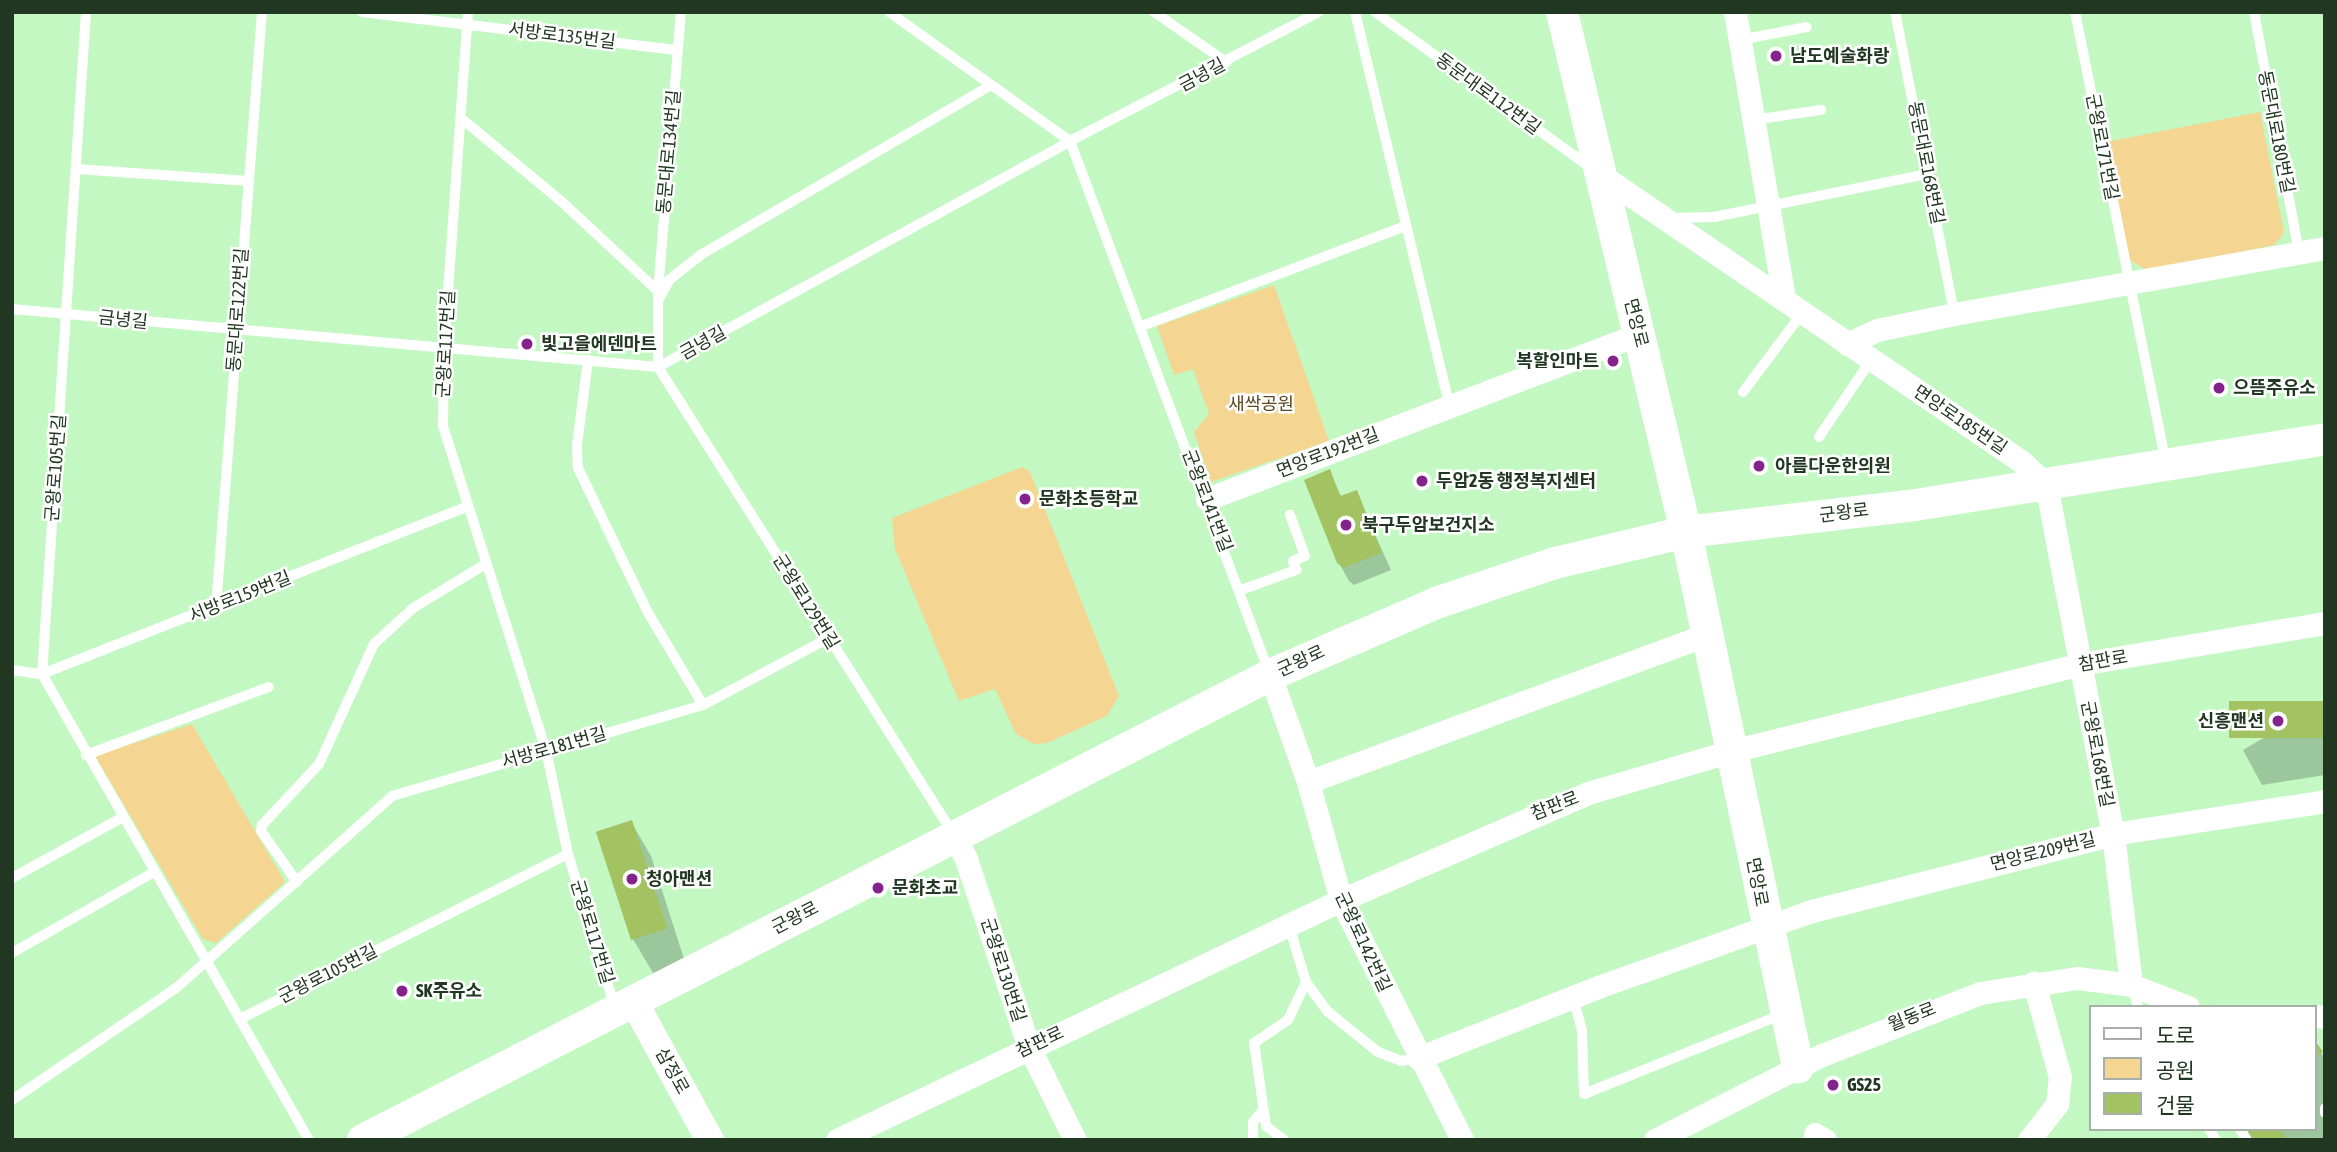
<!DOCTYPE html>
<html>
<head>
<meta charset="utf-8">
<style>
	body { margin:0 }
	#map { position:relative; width:2337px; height:1152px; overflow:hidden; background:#c3f8c2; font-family:"Asap Condensed","Noto Sans KR",sans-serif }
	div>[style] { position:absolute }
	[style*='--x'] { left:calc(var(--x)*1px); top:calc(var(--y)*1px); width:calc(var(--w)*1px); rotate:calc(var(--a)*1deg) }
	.green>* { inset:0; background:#f5d592 }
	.shadow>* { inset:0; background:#0003 }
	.building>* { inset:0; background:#a3c363; transform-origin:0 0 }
	.service>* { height:10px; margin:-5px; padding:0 5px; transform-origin:5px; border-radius:5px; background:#fff }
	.minor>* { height:23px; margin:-11.5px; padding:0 11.5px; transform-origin:11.5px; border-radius:11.5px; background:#fff }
	.tertiary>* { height:28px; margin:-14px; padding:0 14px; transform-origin:14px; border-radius:14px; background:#fff }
	.secondary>* { height:32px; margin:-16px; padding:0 16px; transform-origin:16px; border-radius:16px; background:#fff }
	.dots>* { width:19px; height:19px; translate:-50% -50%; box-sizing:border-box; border:4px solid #fff; border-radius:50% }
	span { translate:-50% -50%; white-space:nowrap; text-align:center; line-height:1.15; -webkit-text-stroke:5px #fff; paint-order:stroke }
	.street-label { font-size:18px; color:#223722 }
	.poi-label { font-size:18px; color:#223722; font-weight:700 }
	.left { translate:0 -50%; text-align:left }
	.right { translate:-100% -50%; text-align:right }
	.park-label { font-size:18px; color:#5c4921 }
	.frame { position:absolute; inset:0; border:14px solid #223722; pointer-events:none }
	.legend { position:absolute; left:2089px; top:1005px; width:228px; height:126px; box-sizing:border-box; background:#fff; border:2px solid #a7afa7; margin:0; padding:9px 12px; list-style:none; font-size:21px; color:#223722 }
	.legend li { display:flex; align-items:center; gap:14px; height:35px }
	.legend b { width:35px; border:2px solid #a7afa7 }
</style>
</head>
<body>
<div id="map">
	<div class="green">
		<div style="clip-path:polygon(2260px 112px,2284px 233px,2274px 245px,2147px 271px,2130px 260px,2106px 142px)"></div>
		<div style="clip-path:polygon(1274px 285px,1329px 441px,1211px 482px,1194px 432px,1209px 414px,1193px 369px,1174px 375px,1157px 326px)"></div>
		<div style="clip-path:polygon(1022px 467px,1030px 472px,1119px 696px,1107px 716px,1047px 743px,1034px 744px,1016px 734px,995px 689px,959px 701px,895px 549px,892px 518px)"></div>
		<div style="clip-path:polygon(192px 724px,285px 882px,216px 943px,203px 939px,95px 756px)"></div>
	</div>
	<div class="shadow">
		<div style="clip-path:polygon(1329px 472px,1342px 498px,1356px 492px,1391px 570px,1354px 585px,1349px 581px,1339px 563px)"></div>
		<div style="clip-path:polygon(2325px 702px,2325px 775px,2262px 785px,2243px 750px)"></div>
		<div style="clip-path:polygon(631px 822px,651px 856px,685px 962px,653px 973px,633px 939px)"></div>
		<div style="clip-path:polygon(2314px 1042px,2325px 1059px,2325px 1140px,2252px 1140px,2246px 1129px,2314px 1129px)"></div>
	</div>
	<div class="building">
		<div style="clip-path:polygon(1330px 469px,1340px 496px,1357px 490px,1382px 553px,1343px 568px,1337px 563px,1304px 480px)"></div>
		<div style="left:2325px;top:701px;width:37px;height:96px;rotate:90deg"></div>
		<div style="left:632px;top:820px;width:114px;height:38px;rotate:72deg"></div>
		<div style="clip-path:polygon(2314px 1039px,2323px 1052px,2314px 1057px)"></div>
		<div style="clip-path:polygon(2247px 1129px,2280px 1129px,2287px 1140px,2254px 1140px)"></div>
	</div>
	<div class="service">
		<div style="--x:86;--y:12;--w:663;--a:93.8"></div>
		<div style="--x:42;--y:674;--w:537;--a:60.19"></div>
		<div style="--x:362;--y:12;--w:318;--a:6.9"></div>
		<div style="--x:468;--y:12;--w:335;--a:94.1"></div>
		<div style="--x:444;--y:346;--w:80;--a:90.7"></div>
		<div style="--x:443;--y:426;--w:340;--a:72.4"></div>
		<div style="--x:546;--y:750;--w:106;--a:78.1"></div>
		<div style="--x:568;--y:854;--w:161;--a:73"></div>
		<div style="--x:889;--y:12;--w:222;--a:35.5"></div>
		<div style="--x:1070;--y:141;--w:567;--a:69.46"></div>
		<div style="--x:1154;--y:12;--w:88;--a:34.8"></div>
		<div style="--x:1355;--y:12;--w:406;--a:76.5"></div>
		<div style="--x:1375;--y:12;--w:266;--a:35.8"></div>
		<div style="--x:1895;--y:12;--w:308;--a:78.9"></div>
		<div style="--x:2075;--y:12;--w:460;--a:78.6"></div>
		<div style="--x:2254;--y:12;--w:245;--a:79.4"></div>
		<div style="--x:1740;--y:40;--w:68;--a:-11"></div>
		<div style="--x:461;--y:118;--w:130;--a:39.7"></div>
		<div style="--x:561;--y:201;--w:132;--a:42.9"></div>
		<div style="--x:1753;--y:120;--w:69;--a:-8.4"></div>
		<div style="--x:76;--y:169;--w:173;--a:4"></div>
		<div style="--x:1671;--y:218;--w:43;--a:-1.3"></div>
		<div style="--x:1714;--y:217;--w:218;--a:-11.4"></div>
		<div style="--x:658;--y:301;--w:24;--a:-62"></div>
		<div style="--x:669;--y:280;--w:42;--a:-38.2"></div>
		<div style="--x:702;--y:254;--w:335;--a:-30.3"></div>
		<div style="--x:12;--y:309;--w:649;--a:5.13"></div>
		<div style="--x:658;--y:367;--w:470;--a:-28.7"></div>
		<div style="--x:1070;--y:141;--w:280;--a:-27.4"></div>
		<div style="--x:1142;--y:326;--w:281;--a:-20.8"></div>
		<div style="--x:588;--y:360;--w:86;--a:97.4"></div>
		<div style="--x:577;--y:445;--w:23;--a:88"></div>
		<div style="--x:578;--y:468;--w:159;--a:64.2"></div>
		<div style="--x:647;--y:611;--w:109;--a:59.2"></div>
		<div style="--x:658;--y:367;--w:554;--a:57.69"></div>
		<div style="--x:658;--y:367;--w:76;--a:-90"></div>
		<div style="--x:658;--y:291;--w:280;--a:-85.3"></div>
		<div style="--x:1743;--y:392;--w:99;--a:-53.2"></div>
		<div style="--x:1819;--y:437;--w:93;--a:-56"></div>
		<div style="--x:1241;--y:590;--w:59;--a:-20"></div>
		<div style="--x:1296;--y:570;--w:9;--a:-108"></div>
		<div style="--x:1293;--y:561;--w:13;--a:-23"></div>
		<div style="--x:1305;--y:556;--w:44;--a:-110.1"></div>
		<div style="--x:216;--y:607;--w:597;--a:-85.58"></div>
		<div style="--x:12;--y:670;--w:30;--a:8"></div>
		<div style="--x:42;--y:674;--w:455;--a:-21.5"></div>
		<div style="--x:86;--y:755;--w:195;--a:-20.4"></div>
		<div style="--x:12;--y:878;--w:124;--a:-28.8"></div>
		<div style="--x:297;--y:882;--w:62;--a:-125.2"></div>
		<div style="--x:261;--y:831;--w:6;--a:-81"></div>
		<div style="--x:262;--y:825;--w:83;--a:-46.9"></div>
		<div style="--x:319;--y:764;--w:132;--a:-65.4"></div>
		<div style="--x:374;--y:644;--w:53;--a:-42.7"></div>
		<div style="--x:413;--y:608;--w:83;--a:-31.2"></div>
		<div style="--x:1289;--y:926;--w:59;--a:73.1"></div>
		<div style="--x:1306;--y:982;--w:36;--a:54"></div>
		<div style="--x:1327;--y:1011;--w:65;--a:38.8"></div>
		<div style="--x:1378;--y:1052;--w:25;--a:21"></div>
		<div style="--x:1401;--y:1061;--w:17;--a:-10"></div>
		<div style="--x:12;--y:953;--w:163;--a:-29.7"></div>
		<div style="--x:2132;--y:986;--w:22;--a:74"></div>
		<div style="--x:1573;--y:997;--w:35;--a:75"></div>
		<div style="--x:1582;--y:1031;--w:63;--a:88.2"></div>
		<div style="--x:1584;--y:1094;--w:214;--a:-21.9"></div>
		<div style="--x:240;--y:1019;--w:367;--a:-26.7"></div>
		<div style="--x:12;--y:1100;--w:197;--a:-34.3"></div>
		<div style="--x:175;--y:989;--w:290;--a:-41.6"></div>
		<div style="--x:392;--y:796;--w:324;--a:-16.3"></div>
		<div style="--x:703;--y:705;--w:143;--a:-28"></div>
		<div style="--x:2325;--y:1108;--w:5;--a:90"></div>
		<div style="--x:2209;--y:1129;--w:13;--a:58"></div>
		<div style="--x:2240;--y:1129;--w:13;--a:58"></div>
		<div style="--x:1253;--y:1140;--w:18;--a:-90"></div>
		<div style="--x:1253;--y:1122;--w:14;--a:-51"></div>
		<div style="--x:1284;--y:1140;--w:23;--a:-142"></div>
		<div style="--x:1266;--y:1126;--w:84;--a:-98.2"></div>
		<div style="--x:1254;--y:1043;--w:41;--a:-34.1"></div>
		<div style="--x:1288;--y:1020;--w:42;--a:-64.7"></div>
	</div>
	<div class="minor">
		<div style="--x:1735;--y:12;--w:292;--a:80.3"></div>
		<div style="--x:1601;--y:175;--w:510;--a:34.28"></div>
		<div style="--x:2022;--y:462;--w:33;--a:43"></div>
		<div style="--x:2046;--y:484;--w:356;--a:79.2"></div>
		<div style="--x:2113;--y:834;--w:152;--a:83.2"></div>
		<div style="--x:1847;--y:344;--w:33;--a:-25"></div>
		<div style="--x:1877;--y:330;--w:79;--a:-11.7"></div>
		<div style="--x:1954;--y:314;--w:377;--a:-10.1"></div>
		<div style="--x:1207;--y:499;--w:462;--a:-20.9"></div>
		<div style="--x:1270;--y:675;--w:114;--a:70.4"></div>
		<div style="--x:1308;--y:782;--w:123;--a:74.4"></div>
		<div style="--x:1341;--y:900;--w:269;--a:63.2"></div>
		<div style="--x:1308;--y:782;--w:427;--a:-20.3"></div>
		<div style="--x:954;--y:836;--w:26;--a:62"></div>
		<div style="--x:966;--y:859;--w:198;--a:71.5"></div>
		<div style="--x:1029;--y:1047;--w:104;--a:63.7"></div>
		<div style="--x:2314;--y:1016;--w:11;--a:5"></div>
		<div style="--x:1418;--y:1058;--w:193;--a:-21.5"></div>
		<div style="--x:1598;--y:987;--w:227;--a:-19.6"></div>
		<div style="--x:1812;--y:911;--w:311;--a:-14.3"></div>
		<div style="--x:2113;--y:834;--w:215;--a:-8.8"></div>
		<div style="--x:1815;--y:1134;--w:12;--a:31"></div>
		<div style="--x:837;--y:1140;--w:558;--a:-25.46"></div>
		<div style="--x:1341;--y:900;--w:269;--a:-23.4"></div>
		<div style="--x:1588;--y:793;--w:150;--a:-16.3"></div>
		<div style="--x:1732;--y:751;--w:359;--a:-14"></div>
		<div style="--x:2080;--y:664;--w:248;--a:-9.5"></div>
		<div style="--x:1655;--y:1140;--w:187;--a:-27"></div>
		<div style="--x:1822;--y:1055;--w:170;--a:-21.4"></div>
		<div style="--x:1980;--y:993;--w:98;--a:-8.8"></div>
		<div style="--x:2077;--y:978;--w:54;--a:7.4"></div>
		<div style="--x:2131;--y:985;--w:61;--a:21.1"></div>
		<div style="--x:2029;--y:1140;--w:46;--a:-52.1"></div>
		<div style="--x:2057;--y:1104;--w:27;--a:-84"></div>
		<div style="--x:2060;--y:1077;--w:98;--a:-105.5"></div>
	</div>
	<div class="tertiary">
		<div style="--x:634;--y:1002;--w:158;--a:61.2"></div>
	</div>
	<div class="secondary">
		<div style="--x:1562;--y:12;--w:535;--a:76.59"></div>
		<div style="--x:1686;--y:532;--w:547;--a:78.18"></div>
		<div style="--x:363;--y:1140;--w:1019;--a:-27.14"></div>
		<div style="--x:1270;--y:675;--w:181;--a:-23.4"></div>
		<div style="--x:1436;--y:603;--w:126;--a:-18.6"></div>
		<div style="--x:1555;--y:563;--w:135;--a:-13.3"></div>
		<div style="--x:1686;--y:532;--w:231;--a:-6.7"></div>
		<div style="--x:1915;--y:505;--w:415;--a:-9.1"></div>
	</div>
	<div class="dots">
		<div style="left:1776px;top:56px;background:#85238d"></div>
		<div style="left:527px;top:344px;background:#85238d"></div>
		<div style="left:1613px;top:361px;background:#85238d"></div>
		<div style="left:2219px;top:388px;background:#85238d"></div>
		<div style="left:1759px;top:466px;background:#85238d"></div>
		<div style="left:1422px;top:481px;background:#85238d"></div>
		<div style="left:1025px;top:499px;background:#85238d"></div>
		<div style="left:1346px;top:525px;background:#85238d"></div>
		<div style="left:2278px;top:721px;background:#85238d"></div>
		<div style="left:632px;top:879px;background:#85238d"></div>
		<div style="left:878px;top:888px;background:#85238d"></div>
		<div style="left:402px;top:991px;background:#85238d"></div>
		<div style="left:1833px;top:1085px;background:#85238d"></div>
	</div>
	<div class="street-label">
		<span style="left:562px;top:36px;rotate:7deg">서방로135번길</span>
		<span style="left:1202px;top:75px;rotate:-28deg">금녕길</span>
		<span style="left:1488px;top:94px;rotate:36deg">동문대로112번길</span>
		<span style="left:2276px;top:132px;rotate:79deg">동문대로180번길</span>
		<span style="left:2102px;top:147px;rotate:79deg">군왕로171번길</span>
		<span style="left:669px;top:152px;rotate:-85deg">동문대로134번길</span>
		<span style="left:1926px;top:163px;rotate:79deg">동문대로168번길</span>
		<span style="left:238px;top:310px;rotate:-86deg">동문대로122번길</span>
		<span style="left:123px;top:320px;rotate:6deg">금녕길</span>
		<span style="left:1636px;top:323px;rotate:76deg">면앙로</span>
		<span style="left:703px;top:343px;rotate:-29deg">금녕길</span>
		<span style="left:446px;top:344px;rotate:-87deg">군왕로117번길</span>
		<span style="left:1960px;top:420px;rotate:34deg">면앙로185번길</span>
		<span style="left:1328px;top:453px;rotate:-21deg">면앙로192번길</span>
		<span style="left:56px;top:468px;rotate:-86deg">군왕로105번길</span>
		<span style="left:1207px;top:501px;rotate:69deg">군왕로141번길</span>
		<span style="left:1844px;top:513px;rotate:-7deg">군왕로</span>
		<span style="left:240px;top:597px;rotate:-22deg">서방로159번길</span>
		<span style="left:806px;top:602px;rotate:58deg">군왕로129번길</span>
		<span style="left:1301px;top:661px;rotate:-25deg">군왕로</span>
		<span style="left:2103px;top:661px;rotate:-10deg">참판로</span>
		<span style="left:554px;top:748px;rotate:-16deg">서방로181번길</span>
		<span style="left:2097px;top:754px;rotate:79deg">군왕로168번길</span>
		<span style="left:1555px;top:806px;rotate:-21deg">참판로</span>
		<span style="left:2043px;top:852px;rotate:-14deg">면앙로209번길</span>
		<span style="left:1757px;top:882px;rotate:79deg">면앙로</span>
		<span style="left:795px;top:918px;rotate:-27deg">군왕로</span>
		<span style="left:592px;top:932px;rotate:73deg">군왕로117번길</span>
		<span style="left:1363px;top:942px;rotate:65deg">군왕로142번길</span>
		<span style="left:1003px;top:970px;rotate:72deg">군왕로130번길</span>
		<span style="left:328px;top:974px;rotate:-27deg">군왕로105번길</span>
		<span style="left:1912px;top:1017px;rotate:-22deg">월동로</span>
		<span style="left:1040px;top:1042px;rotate:-25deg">참판로</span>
		<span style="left:672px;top:1071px;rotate:61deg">삼정로</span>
	</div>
	<div class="poi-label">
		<span class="left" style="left:1790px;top:56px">남도예술화랑</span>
		<span class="left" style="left:541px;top:344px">빛고을에덴마트</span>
		<span class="right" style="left:1599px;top:361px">복할인마트</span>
		<span class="left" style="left:2233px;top:388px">으뜸주유소</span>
		<span class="left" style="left:1775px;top:466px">아름다운한의원</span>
		<span class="left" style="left:1436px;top:481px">두암2동 행정복지센터</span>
		<span class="left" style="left:1039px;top:499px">문화초등학교</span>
		<span class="left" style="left:1362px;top:525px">북구두암보건지소</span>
		<span class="right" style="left:2264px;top:721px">신흥맨션</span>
		<span class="left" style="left:646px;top:879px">청아맨션</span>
		<span class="left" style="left:892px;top:888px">문화초교</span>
		<span class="left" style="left:416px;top:991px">SK주유소</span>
		<span class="left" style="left:1847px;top:1085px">GS25</span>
	</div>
	<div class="park-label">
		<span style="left:1261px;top:404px">새싹공원</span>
	</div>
	<div class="frame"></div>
	<ul class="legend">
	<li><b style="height:9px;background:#fff"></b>도로</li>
	<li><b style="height:19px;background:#f5d592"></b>공원</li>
	<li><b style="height:19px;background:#a3c363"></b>건물</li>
	</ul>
</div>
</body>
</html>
